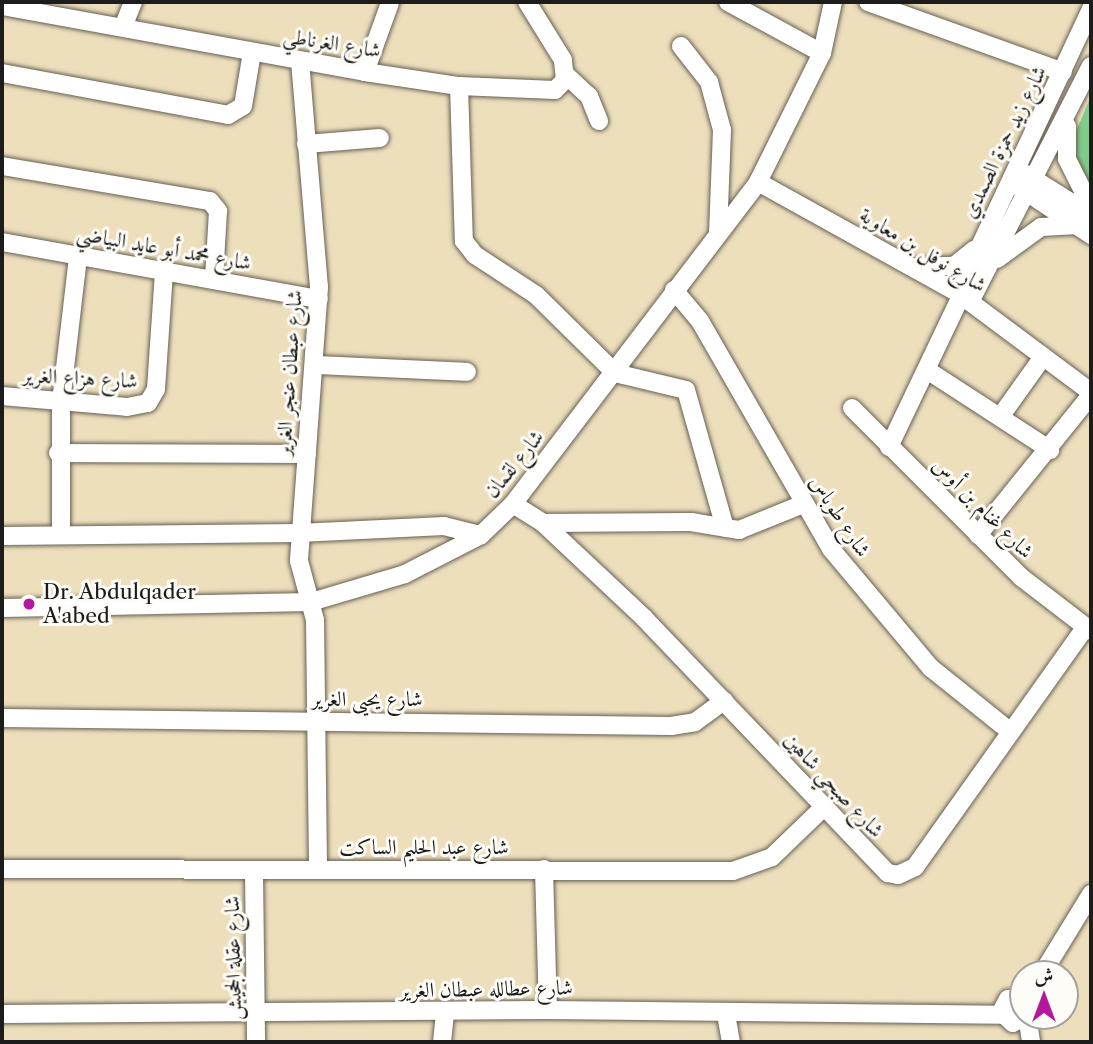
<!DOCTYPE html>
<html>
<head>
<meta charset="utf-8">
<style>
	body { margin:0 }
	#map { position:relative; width:1093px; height:1044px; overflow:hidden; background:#eddebc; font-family:"Libre Caslon Text",Amiri,serif }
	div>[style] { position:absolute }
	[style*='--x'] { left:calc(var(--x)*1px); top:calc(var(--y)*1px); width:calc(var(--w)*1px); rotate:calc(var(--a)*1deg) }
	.green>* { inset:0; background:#81cc8a }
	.roads { filter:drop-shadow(0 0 2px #656054) drop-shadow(0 0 2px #656054) }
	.minor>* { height:18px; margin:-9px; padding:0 9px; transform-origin:9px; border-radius:9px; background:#fff }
	.dots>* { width:19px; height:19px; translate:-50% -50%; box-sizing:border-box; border:4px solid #fdfcf7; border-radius:50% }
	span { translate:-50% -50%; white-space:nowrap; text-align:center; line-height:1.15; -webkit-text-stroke:6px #fdfcf7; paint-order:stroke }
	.street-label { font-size:21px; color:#1c1c1c }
	.poi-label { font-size:21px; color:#1c1c1c }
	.left { translate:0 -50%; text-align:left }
	.frame { position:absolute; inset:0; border:4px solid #1c1c1c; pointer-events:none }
	.north { position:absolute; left:1009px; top:960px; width:70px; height:70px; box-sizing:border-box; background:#fdfcf7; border:2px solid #a3a29f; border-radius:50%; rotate:0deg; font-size:19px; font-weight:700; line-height:28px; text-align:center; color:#1c1c1c }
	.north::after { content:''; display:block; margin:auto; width:24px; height:32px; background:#b5179e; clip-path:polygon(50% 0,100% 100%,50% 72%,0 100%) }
</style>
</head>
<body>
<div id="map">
	<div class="green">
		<div style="clip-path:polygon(1091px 96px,1091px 191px,1074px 156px,1075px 134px)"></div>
	</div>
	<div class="roads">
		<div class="minor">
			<div style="--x:728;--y:2;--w:107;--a:28.5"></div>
			<div style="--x:868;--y:2;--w:207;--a:19.7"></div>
			<div style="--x:2;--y:6;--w:369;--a:10.3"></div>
			<div style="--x:365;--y:72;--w:95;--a:8.5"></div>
			<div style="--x:459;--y:86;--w:96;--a:2.4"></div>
			<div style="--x:555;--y:90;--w:14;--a:-45"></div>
			<div style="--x:565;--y:80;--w:20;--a:-96"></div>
			<div style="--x:563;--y:60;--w:68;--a:-121.8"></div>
			<div style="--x:123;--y:27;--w:27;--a:-68"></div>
			<div style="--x:681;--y:46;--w:46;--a:52.1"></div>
			<div style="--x:709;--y:82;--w:50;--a:74.8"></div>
			<div style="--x:722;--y:130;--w:103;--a:92.2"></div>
			<div style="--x:300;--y:61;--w:227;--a:85.2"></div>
			<div style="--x:319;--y:287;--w:275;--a:94.2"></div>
			<div style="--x:299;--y:561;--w:61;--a:74.8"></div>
			<div style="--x:315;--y:620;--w:250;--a:89.3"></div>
			<div style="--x:365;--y:72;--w:73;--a:-70.1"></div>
			<div style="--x:2;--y:73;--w:230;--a:10.5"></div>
			<div style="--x:228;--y:115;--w:17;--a:-31"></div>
			<div style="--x:243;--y:106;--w:55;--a:-80.5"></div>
			<div style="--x:565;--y:74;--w:33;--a:43"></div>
			<div style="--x:589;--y:96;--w:27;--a:68"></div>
			<div style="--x:459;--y:86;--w:155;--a:88.2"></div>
			<div style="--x:464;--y:241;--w:18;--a:52"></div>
			<div style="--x:475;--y:255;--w:73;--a:33.3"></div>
			<div style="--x:536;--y:295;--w:111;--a:44.6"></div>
			<div style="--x:615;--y:373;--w:73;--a:13.5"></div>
			<div style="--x:686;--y:390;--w:143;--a:74.2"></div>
			<div style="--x:1067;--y:126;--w:33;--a:90"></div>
			<div style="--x:1067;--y:159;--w:54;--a:63.4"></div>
			<div style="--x:306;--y:144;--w:74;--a:-4.6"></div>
			<div style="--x:2;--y:166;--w:211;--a:9.6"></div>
			<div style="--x:210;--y:201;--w:13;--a:51"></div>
			<div style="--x:218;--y:211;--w:68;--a:93.4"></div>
			<div style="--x:1026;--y:174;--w:77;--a:32.2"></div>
			<div style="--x:758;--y:182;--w:229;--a:29"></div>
			<div style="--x:958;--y:293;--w:166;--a:36.7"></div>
			<div style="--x:1019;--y:187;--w:87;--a:33.7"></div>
			<div style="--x:2;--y:242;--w:322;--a:10.2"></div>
			<div style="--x:997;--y:259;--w:54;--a:-36"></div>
			<div style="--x:1041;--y:227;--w:33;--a:-3"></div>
			<div style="--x:918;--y:267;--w:36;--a:-2"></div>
			<div style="--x:954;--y:266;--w:26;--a:-39"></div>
			<div style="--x:674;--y:290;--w:40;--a:50"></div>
			<div style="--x:700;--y:321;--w:263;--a:60.1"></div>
			<div style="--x:831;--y:549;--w:155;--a:50"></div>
			<div style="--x:931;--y:668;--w:102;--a:38.7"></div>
			<div style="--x:958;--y:293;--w:314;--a:-64.9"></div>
			<div style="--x:970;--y:302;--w:265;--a:-62.9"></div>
			<div style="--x:315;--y:365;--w:152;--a:2.6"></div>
			<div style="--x:927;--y:370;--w:147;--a:33"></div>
			<div style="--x:2;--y:396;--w:125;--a:5"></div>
			<div style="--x:127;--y:407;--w:21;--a:-11"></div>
			<div style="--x:148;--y:403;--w:16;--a:-60"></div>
			<div style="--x:156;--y:389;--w:118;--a:-86.1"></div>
			<div style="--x:852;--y:408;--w:239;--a:45"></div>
			<div style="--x:1021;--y:577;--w:88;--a:37.6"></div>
			<div style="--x:1000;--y:417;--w:74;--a:-54.4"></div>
			<div style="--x:889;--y:447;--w:167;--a:-64.5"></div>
			<div style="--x:58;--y:453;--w:249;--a:0.2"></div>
			<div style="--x:513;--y:504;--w:36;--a:32"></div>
			<div style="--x:543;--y:523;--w:139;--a:43.2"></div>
			<div style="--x:644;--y:618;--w:353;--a:46.3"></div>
			<div style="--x:888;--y:873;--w:10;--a:11"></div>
			<div style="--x:898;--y:875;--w:19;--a:-25"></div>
			<div style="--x:915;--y:867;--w:293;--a:-54.6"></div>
			<div style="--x:543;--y:523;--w:148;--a:-0.4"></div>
			<div style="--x:691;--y:522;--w:49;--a:9.5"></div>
			<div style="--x:739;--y:530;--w:69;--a:-22.1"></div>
			<div style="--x:61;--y:535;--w:133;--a:-90"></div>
			<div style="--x:61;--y:402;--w:146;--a:-83.3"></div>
			<div style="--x:978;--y:535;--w:180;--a:-51.1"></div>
			<div style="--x:2;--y:536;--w:297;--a:-0.6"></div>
			<div style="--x:299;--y:533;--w:145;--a:-2.8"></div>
			<div style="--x:444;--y:526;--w:38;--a:14"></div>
			<div style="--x:2;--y:608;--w:309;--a:-1.1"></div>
			<div style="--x:311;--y:602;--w:98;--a:-16.6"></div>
			<div style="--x:405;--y:574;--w:85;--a:-27.2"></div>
			<div style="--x:481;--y:535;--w:45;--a:-44.1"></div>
			<div style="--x:513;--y:504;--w:405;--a:-52.7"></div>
			<div style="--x:758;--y:182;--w:144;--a:-63.6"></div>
			<div style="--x:822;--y:53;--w:52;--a:-77.8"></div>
			<div style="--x:2;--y:718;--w:669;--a:0.69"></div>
			<div style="--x:671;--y:726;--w:24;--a:-9"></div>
			<div style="--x:695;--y:722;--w:36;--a:-36"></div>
			<div style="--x:2;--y:869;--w:731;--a:0.16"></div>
			<div style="--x:733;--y:871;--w:41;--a:-19.7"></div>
			<div style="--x:772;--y:857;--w:72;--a:-43.9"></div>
			<div style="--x:544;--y:869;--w:141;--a:88.4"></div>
			<div style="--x:254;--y:873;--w:169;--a:89.3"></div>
			<div style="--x:1042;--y:974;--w:94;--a:-58.5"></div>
			<div style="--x:1023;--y:1001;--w:15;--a:-172"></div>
			<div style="--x:1008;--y:999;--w:15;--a:118"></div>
			<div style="--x:1001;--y:1012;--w:16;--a:43"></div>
			<div style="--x:1013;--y:1023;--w:14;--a:-30"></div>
			<div style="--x:2;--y:1014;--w:546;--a:-0.42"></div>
			<div style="--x:548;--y:1010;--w:454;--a:0.6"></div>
			<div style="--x:726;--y:1014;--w:28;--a:80"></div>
			<div style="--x:1027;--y:1016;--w:26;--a:81"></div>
			<div style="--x:442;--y:1042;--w:29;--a:-84"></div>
		</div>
	</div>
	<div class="dots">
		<div style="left:29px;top:604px;background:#b5179e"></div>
	</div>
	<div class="street-label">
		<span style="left:332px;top:43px;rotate:9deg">شارع الغرناطي</span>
		<span style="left:1004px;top:142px;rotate:-64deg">شارع زيد حمزة الصمدي</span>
		<span style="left:164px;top:248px;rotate:10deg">شارع محمد أبو عايد البياضي</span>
		<span style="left:923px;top:250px;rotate:31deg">شارع نوفل بن معاوية</span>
		<span style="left:289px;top:373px;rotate:-86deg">شارع عبطان عنجر الغرير</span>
		<span style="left:80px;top:378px;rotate:3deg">شارع هزاع الغرير</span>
		<span style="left:514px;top:464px;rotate:-51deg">شارع لقمان</span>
		<span style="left:983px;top:508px;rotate:45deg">شارع غنام بن أوس</span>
		<span style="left:840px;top:516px;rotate:57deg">شارع طوباس</span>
		<span style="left:367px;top:699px">شارع يحيى الغرير</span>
		<span style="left:834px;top:785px;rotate:47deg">شارع صبحي شاهين</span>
		<span style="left:424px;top:847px">شارع عبد الحليم الساكت</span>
		<span style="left:233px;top:958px;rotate:-91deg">شارع عقلة الجحيش</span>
		<span style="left:486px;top:989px;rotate:-1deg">شارع عطالله عبطان الغرير</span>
	</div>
	<div class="poi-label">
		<span class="left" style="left:43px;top:604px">Dr. Abdulqader<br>A'abed</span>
	</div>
	<div class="frame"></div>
	<div class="north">ش</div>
</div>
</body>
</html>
